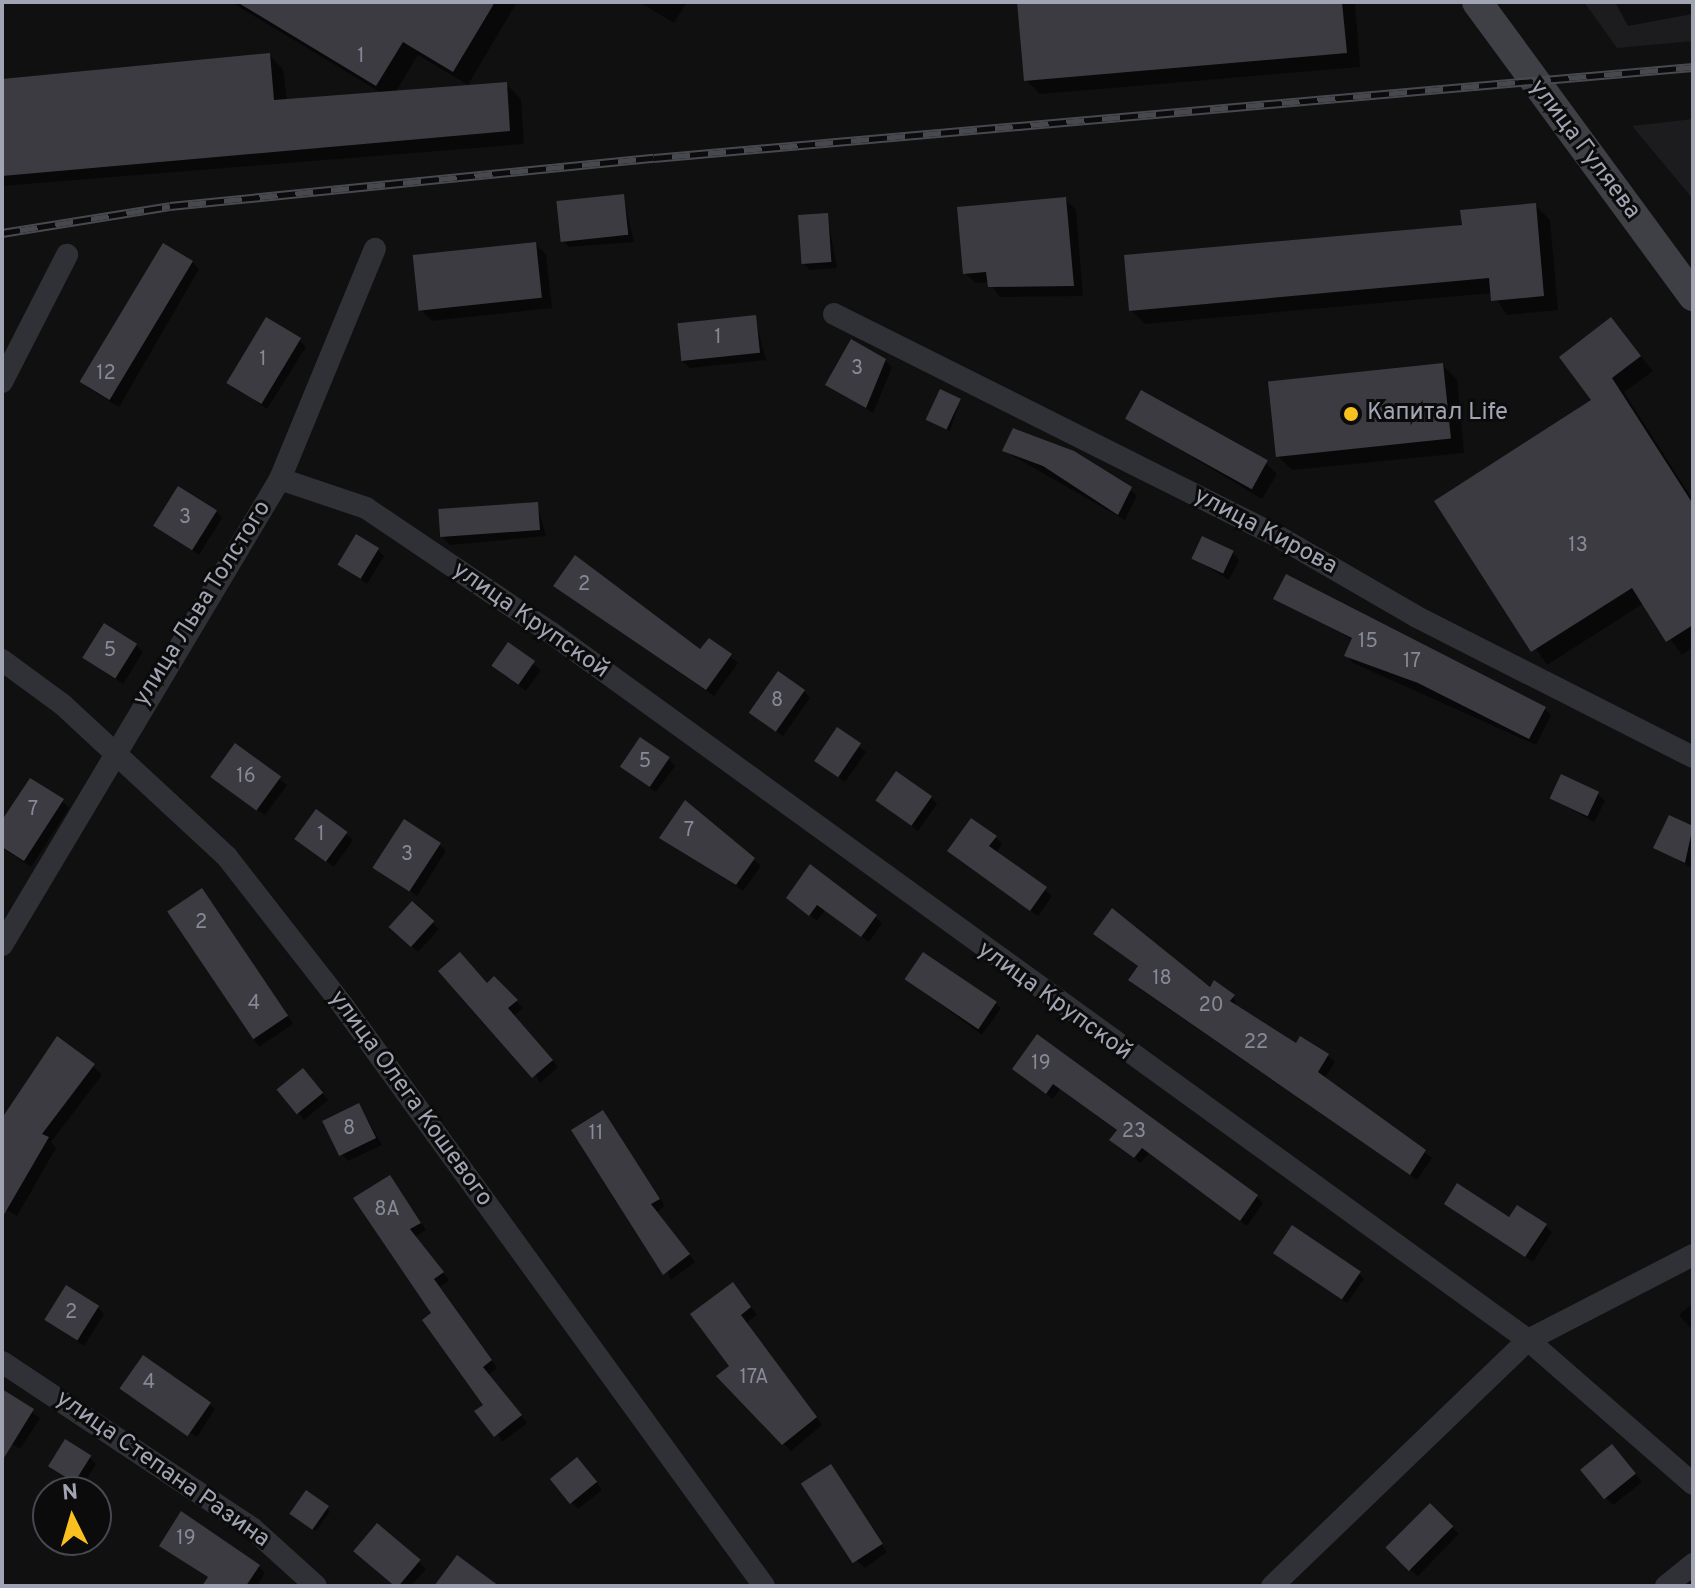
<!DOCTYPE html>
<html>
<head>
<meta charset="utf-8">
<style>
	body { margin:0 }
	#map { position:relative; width:1695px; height:1588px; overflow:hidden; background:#101011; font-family:Overpass,sans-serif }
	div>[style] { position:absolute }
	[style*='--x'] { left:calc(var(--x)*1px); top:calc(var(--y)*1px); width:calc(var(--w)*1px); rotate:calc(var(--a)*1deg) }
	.built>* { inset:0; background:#1c1c1e }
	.shadow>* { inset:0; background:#0007; transform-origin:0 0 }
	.building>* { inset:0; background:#3b3b41; transform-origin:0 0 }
	.minor>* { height:22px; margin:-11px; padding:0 11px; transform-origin:11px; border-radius:11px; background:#303136 }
	.secondary>* { height:30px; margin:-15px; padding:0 15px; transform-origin:15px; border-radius:15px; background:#3e4046 }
	.rail>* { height:9px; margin-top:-4.5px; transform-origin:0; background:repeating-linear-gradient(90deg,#0b0b0c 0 18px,#47494f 0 36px); box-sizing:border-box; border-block:2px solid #47494f }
	.dots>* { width:22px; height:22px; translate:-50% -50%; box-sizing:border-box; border:4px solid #0b0b0c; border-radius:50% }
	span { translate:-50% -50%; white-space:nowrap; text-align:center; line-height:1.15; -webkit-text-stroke:6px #0b0b0c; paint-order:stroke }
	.number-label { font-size:20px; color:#878a96 }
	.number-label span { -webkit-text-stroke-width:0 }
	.street-label { font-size:24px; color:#a0a4b3 }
	.poi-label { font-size:24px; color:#a0a4b3 }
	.left { translate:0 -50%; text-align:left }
	.frame { position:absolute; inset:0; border:4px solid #a0a4b3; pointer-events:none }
	.north { position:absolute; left:32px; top:1476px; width:80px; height:80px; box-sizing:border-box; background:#0b0b0c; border:2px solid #47484f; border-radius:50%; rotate:355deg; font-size:22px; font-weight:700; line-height:32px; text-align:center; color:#a0a4b3 }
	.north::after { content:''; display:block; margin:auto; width:28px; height:36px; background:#f9c020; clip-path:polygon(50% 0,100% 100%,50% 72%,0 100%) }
</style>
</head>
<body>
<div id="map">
	<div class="built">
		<div style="clip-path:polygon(1584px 2px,1693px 2px,1693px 41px,1617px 48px)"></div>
		<div style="clip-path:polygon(1693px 119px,1693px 199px,1632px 126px)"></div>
	</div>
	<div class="shadow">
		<div style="clip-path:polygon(231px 2px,517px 2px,468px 85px,418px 55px,395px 93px,506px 84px,521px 99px,524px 144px,2px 186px,2px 81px,269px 55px,283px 69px,287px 101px,383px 94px)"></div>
		<div style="clip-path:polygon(639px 2px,687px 2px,674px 23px)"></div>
		<div style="clip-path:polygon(1019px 2px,1355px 2px,1360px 67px,1040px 94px,1026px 80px)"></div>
		<div style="clip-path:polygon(1615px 2px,1693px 2px,1693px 14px,1628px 26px)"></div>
		<div style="clip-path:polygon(623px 196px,634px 242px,569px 247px,562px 240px)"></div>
		<div style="clip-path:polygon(1065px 199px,1076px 210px,1083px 296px,1000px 297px,989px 282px,976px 283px,965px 273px)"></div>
		<div style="clip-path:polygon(1535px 205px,1550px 220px,1558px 310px,1507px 315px,1492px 293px,1145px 324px,1131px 310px)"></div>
		<div style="clip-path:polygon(827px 215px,837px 268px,810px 270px,803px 263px)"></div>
		<div style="clip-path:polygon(535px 244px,546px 254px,552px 308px,432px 321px,421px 310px)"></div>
		<div style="clip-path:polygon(192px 262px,199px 269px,119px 407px,88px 388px,82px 381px)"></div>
		<div style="clip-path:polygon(755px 317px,766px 360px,690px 368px,683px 362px)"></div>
		<div style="clip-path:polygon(1611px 320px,1653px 371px,1624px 392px,1693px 500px,1693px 647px,1682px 655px,1644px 603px,1547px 665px,1436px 501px,1594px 400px)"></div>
		<div style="clip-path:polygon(299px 340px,306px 347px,267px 409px,228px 381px)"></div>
		<div style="clip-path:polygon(885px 360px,892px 367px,873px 413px,828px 385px)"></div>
		<div style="clip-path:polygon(1442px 365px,1457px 379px,1464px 453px,1292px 470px,1278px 456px)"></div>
		<div style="clip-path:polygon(960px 400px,950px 431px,931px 422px)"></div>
		<div style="clip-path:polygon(1127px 418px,1266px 463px,1277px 474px,1262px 499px)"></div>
		<div style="clip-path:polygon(1004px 451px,1074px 453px,1137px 495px,1125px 520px)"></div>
		<div style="clip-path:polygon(537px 504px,546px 536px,450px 545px,443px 538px)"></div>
		<div style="clip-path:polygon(216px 511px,222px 518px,199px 555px,155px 526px)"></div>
		<div style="clip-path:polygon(377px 549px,384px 556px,367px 584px,340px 565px)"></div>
		<div style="clip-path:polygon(1233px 553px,1239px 560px,1229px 580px,1193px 558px)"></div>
		<div style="clip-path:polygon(562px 592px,701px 652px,709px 640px,738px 663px,714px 696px)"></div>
		<div style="clip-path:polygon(1276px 598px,1545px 709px,1551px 715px,1536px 745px,1353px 663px,1347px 656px,1353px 640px)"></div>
		<div style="clip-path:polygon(136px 645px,143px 652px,123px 684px,85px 657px)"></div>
		<div style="clip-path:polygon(508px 645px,541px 670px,526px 691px,500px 672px)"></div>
		<div style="clip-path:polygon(804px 691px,810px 698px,783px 736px,758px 718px)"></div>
		<div style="clip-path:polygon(838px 729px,866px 752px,845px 782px,823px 766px)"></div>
		<div style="clip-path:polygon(235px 746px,287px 785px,265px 815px,220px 783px)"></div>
		<div style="clip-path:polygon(669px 759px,675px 766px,656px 792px,629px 772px)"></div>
		<div style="clip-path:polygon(1598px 794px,1605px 801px,1594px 822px,1552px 798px)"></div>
		<div style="clip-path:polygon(931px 797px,937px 804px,918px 831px,878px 800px)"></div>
		<div style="clip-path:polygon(62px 801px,69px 808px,31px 867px,2px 848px,2px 824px)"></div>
		<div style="clip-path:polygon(686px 803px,761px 866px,743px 891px,661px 837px)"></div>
		<div style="clip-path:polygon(1670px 818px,1693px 829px,1692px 868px,1656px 847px)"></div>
		<div style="clip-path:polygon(346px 834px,353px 840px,334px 867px,304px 845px)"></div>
		<div style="clip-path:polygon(996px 837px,1002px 844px,996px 853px,1052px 896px,1038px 916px,956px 858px)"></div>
		<div style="clip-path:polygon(440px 845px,446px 851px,417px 896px,376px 867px)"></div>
		<div style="left:208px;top:898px;width:152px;height:41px;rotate:56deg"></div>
		<div style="clip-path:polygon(788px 898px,875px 917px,882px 923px,869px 942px,825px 910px,817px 921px)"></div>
		<div style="left:412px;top:904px;width:37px;height:31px;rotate:43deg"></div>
		<div style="clip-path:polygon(1095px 934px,1233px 996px,1237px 1007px,1297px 1046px,1301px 1039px,1328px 1056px,1335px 1062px,1324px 1079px,1432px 1158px,1417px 1180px,1137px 987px,1131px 980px,1140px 967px)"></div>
		<div style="clip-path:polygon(924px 954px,1001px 1008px,982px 1035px,912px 983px)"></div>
		<div style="clip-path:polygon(494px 978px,523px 1008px,514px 1016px,558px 1067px,540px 1083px,487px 985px)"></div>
		<div style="clip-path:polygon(1037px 1037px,1257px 1197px,1263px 1203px,1247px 1226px,1149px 1153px,1141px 1163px,1118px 1147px,1112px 1140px,1118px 1131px,1060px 1089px,1053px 1099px,1021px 1076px,1014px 1069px)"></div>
		<div style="clip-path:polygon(93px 1066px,102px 1075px,51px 1142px,56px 1148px,17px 1216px,2px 1207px,2px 1127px)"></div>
		<div style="clip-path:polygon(310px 1077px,328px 1100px,304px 1120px,279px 1090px)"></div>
		<div style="clip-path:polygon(359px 1105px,382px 1145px,348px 1161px,341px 1154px)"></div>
		<div style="clip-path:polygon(603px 1113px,665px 1206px,657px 1212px,695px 1262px,671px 1280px)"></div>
		<div style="clip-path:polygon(390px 1177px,426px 1230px,415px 1237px,449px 1280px,440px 1287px,497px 1368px,488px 1375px,527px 1423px,502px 1442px,485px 1405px,425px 1321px,434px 1313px)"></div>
		<div style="clip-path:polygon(1446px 1204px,1545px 1225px,1552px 1232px,1533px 1262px)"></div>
		<div style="clip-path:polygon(1280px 1257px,1359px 1274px,1364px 1279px,1347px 1303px)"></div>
		<div style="clip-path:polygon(740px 1292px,757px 1315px,746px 1323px,822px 1425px,791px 1451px,719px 1377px,732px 1367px)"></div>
		<div style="clip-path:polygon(1693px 1303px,1693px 1331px,1679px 1315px)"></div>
		<div style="clip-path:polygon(97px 1307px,104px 1314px,84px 1346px,47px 1320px)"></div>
		<div style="clip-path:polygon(2px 1392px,40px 1418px,20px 1449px,2px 1438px)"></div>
		<div style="clip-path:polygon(130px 1395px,209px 1404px,215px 1409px,197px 1437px)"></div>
		<div style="clip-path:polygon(1619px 1453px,1642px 1482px,1613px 1505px,1606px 1498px)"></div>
		<div style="clip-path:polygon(89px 1457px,96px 1464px,81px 1488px,50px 1466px)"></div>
		<div style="clip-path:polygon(584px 1466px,602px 1490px,578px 1509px,571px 1502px)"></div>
		<div style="clip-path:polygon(830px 1467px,887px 1552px,865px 1568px,858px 1562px)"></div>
		<div style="clip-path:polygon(307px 1493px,330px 1511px,316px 1531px,295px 1517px)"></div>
		<div style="left:1430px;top:1506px;width:40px;height:59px;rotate:44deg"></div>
		<div style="clip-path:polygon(378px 1526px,426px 1569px,411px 1586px,395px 1586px,362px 1557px)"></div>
		<div style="clip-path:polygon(162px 1546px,258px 1566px,265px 1573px,257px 1586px,205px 1586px,210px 1578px)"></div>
	</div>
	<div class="building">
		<div style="clip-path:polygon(237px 2px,495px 2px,453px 72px,403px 42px,376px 86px)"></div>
		<div style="clip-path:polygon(1017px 2px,1342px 2px,1347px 53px,1024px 81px)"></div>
		<div style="clip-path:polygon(270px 53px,274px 100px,507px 82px,510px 131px,2px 176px,2px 79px)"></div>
		<div style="left:624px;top:194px;width:41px;height:68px;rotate:84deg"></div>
		<div style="clip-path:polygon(1066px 197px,1074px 286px,988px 287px,986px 272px,963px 274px,957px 207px)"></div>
		<div style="clip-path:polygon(1536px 203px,1544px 296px,1491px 301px,1489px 278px,1129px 311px,1124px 255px,1462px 225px,1460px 210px)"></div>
		<div style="left:828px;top:213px;width:49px;height:30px;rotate:86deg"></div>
		<div style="left:536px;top:242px;width:56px;height:124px;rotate:84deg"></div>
		<div style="left:163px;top:243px;width:35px;height:162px;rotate:31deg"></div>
		<div style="left:756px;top:315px;width:38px;height:79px;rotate:84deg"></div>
		<div style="left:266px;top:317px;width:41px;height:77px;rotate:31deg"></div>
		<div style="clip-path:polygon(1611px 317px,1641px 356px,1612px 378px,1693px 504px,1693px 625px,1666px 642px,1632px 588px,1531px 652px,1434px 501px,1591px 400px,1559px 357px)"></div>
		<div style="clip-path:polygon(851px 339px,886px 359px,866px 408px,825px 385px)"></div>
		<div style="left:1443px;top:363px;width:76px;height:176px;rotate:84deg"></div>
		<div style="left:940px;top:389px;width:23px;height:34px;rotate:25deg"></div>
		<div style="left:1141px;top:390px;width:145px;height:33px;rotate:29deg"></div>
		<div style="clip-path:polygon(1013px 428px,1074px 451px,1132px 487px,1118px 515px,1043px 466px,1002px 451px)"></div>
		<div style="left:178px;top:486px;width:46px;height:47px;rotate:32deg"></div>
		<div style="left:538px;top:502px;width:28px;height:100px;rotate:86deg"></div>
		<div style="left:356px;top:534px;width:27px;height:36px;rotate:31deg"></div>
		<div style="left:1202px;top:536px;width:35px;height:25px;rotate:25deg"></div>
		<div style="clip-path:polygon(575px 555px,700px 649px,709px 638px,732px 654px,706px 690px,553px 586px)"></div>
		<div style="clip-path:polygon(1286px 574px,1546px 707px,1529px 739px,1418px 683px,1344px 656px,1352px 638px,1273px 599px)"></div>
		<div style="left:104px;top:623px;width:39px;height:41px;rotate:32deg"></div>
		<div style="left:508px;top:642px;width:33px;height:29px;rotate:35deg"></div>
		<div style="left:778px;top:671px;width:33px;height:51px;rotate:35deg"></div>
		<div style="left:837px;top:727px;width:29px;height:41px;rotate:34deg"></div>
		<div style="left:640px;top:737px;width:36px;height:36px;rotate:34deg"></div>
		<div style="left:235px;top:743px;width:57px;height:42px;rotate:36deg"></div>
		<div style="left:896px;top:771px;width:44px;height:36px;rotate:35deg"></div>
		<div style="left:1561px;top:774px;width:42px;height:27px;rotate:25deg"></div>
		<div style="clip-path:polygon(30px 778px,64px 799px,24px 861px,2px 847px,2px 820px)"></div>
		<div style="clip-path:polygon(685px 800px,755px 858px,736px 885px,659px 838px)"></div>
		<div style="left:316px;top:809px;width:39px;height:37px;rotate:36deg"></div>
		<div style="clip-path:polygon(1669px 815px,1693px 826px,1685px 863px,1653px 848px)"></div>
		<div style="clip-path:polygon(971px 818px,997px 836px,989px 846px,1047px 887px,1030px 911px,947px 851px)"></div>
		<div style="left:404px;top:819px;width:44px;height:58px;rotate:33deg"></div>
		<div style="clip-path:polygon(810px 864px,877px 915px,861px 937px,817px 905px,809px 916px,786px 898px)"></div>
		<div style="left:202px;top:888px;width:154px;height:42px;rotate:56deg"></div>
		<div style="left:412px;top:901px;width:30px;height:35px;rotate:42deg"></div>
		<div style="clip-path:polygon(1112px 908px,1210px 987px,1214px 980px,1235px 995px,1230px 1001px,1296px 1043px,1300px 1036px,1329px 1054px,1318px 1072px,1426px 1150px,1410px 1175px,1128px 980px,1138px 966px,1093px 934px)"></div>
		<div style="clip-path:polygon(460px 952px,487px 983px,494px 976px,518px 1000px,508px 1008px,553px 1060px,532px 1078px,438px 971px)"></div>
		<div style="left:923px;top:952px;width:89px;height:33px;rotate:34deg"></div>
		<div style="clip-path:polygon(1037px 1034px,1258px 1195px,1240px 1221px,1142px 1148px,1134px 1158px,1109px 1140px,1117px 1130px,1053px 1084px,1046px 1094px,1012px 1069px)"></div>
		<div style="clip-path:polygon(57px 1036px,95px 1064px,42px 1134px,49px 1137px,2px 1218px,2px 1118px)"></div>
		<div style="left:303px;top:1068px;width:32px;height:34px;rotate:51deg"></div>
		<div style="left:359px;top:1103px;width:39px;height:41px;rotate:64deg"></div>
		<div style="clip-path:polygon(603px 1110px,660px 1199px,651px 1204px,690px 1254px,663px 1275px,571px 1130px)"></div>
		<div style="clip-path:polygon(390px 1175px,421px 1223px,410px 1229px,444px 1272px,434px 1279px,492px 1360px,483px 1367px,522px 1415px,494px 1437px,474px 1411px,483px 1405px,422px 1320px,431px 1313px,353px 1198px)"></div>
		<div style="clip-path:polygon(1457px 1183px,1509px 1217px,1517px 1205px,1547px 1224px,1525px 1257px,1444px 1204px)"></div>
		<div style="left:1292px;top:1225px;width:83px;height:34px;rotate:34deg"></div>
		<div style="clip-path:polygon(733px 1282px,751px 1307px,741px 1315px,817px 1417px,782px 1445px,716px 1376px,729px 1366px,690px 1314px)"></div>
		<div style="left:66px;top:1285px;width:39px;height:41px;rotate:32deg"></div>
		<div style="left:143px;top:1355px;width:83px;height:41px;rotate:35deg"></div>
		<div style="clip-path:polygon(2px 1389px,34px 1409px,2px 1461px)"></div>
		<div style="left:65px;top:1439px;width:31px;height:32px;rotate:32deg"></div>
		<div style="left:1612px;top:1444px;width:38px;height:41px;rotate:51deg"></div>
		<div style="left:577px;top:1457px;width:32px;height:35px;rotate:51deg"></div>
		<div style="left:831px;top:1464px;width:95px;height:36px;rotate:57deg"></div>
		<div style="left:306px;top:1490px;width:28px;height:29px;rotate:35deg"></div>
		<div style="left:1430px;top:1503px;width:33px;height:63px;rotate:45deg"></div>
		<div style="clip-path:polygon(181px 1511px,260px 1565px,246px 1586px,202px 1586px,208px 1577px,159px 1546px)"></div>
		<div style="left:377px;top:1523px;width:57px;height:37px;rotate:40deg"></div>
		<div style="clip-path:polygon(457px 1555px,499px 1586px,434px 1586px)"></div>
	</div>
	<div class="minor">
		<div style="--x:834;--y:314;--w:492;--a:26.6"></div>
		<div style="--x:1274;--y:534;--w:165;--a:30.1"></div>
		<div style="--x:1417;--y:617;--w:309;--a:26.9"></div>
		<div style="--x:2;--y:382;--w:143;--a:-62.9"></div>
		<div style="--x:280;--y:479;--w:91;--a:18.6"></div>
		<div style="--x:366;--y:508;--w:222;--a:34"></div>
		<div style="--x:550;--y:632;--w:1207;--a:35.9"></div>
		<div style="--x:1528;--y:1340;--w:355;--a:136.1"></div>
		<div style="--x:2;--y:660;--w:74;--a:36.3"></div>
		<div style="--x:62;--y:704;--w:225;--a:42.8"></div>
		<div style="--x:227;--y:857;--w:190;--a:52"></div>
		<div style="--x:344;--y:1007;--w:715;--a:54.04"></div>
		<div style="--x:2;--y:945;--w:543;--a:-59.18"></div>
		<div style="--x:280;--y:479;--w:249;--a:-67.6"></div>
		<div style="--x:1693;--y:1255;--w:186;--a:152.7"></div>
		<div style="--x:1528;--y:1340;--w:219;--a:41.1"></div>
		<div style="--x:2;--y:1362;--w:300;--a:33.6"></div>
		<div style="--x:252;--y:1528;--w:86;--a:42.2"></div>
		<div style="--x:1666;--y:1586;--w:35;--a:-39"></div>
	</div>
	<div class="secondary">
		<div style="--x:1477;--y:2;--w:365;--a:53.7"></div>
	</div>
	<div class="rail">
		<div style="--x:2;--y:233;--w:170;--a:-9.1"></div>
		<div style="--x:170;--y:206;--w:486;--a:-5.7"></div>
		<div style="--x:654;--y:158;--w:1043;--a:-5.01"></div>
	</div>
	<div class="dots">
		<div style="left:1351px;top:414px;background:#f9c020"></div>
	</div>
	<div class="number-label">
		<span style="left:361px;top:57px">1</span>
		<span style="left:718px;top:338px">1</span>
		<span style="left:263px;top:360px">1</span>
		<span style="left:857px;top:369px">3</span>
		<span style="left:106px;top:374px">12</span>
		<span style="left:185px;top:518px">3</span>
		<span style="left:1578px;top:546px">13</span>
		<span style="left:584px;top:585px">2</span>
		<span style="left:1368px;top:642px">15</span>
		<span style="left:110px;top:651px">5</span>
		<span style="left:1412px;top:662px">17</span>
		<span style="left:777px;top:701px">8</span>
		<span style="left:645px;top:762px">5</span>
		<span style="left:246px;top:777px">16</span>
		<span style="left:33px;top:810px">7</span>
		<span style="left:689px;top:831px">7</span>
		<span style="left:321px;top:835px">1</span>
		<span style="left:407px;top:855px">3</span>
		<span style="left:201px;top:923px">2</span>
		<span style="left:1162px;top:979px">18</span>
		<span style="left:254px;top:1004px">4</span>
		<span style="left:1211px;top:1006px">20</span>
		<span style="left:1256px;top:1043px">22</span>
		<span style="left:1041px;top:1064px">19</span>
		<span style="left:349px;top:1129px">8</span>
		<span style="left:1134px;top:1132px">23</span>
		<span style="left:596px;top:1134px">11</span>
		<span style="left:387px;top:1210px">8А</span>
		<span style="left:71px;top:1313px">2</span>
		<span style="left:754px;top:1378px">17А</span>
		<span style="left:149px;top:1383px">4</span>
		<span style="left:186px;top:1539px">19</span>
	</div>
	<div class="street-label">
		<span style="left:1584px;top:150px;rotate:53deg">улица Гуляева</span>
		<span style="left:1265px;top:532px;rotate:28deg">улица Кирова</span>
		<span style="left:203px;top:604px;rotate:-58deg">улица Льва Толстого</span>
		<span style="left:530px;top:621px;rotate:35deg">улица Крупской</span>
		<span style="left:1054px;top:1002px;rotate:36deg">улица Крупской</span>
		<span style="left:410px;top:1099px;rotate:54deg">улица Олега Кошевого</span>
		<span style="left:162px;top:1470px;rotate:35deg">улица Степана Разина</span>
	</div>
	<div class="poi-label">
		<span class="left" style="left:1367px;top:414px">Капитал Life</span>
	</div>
	<div class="frame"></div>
	<div class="north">N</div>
</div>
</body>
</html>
